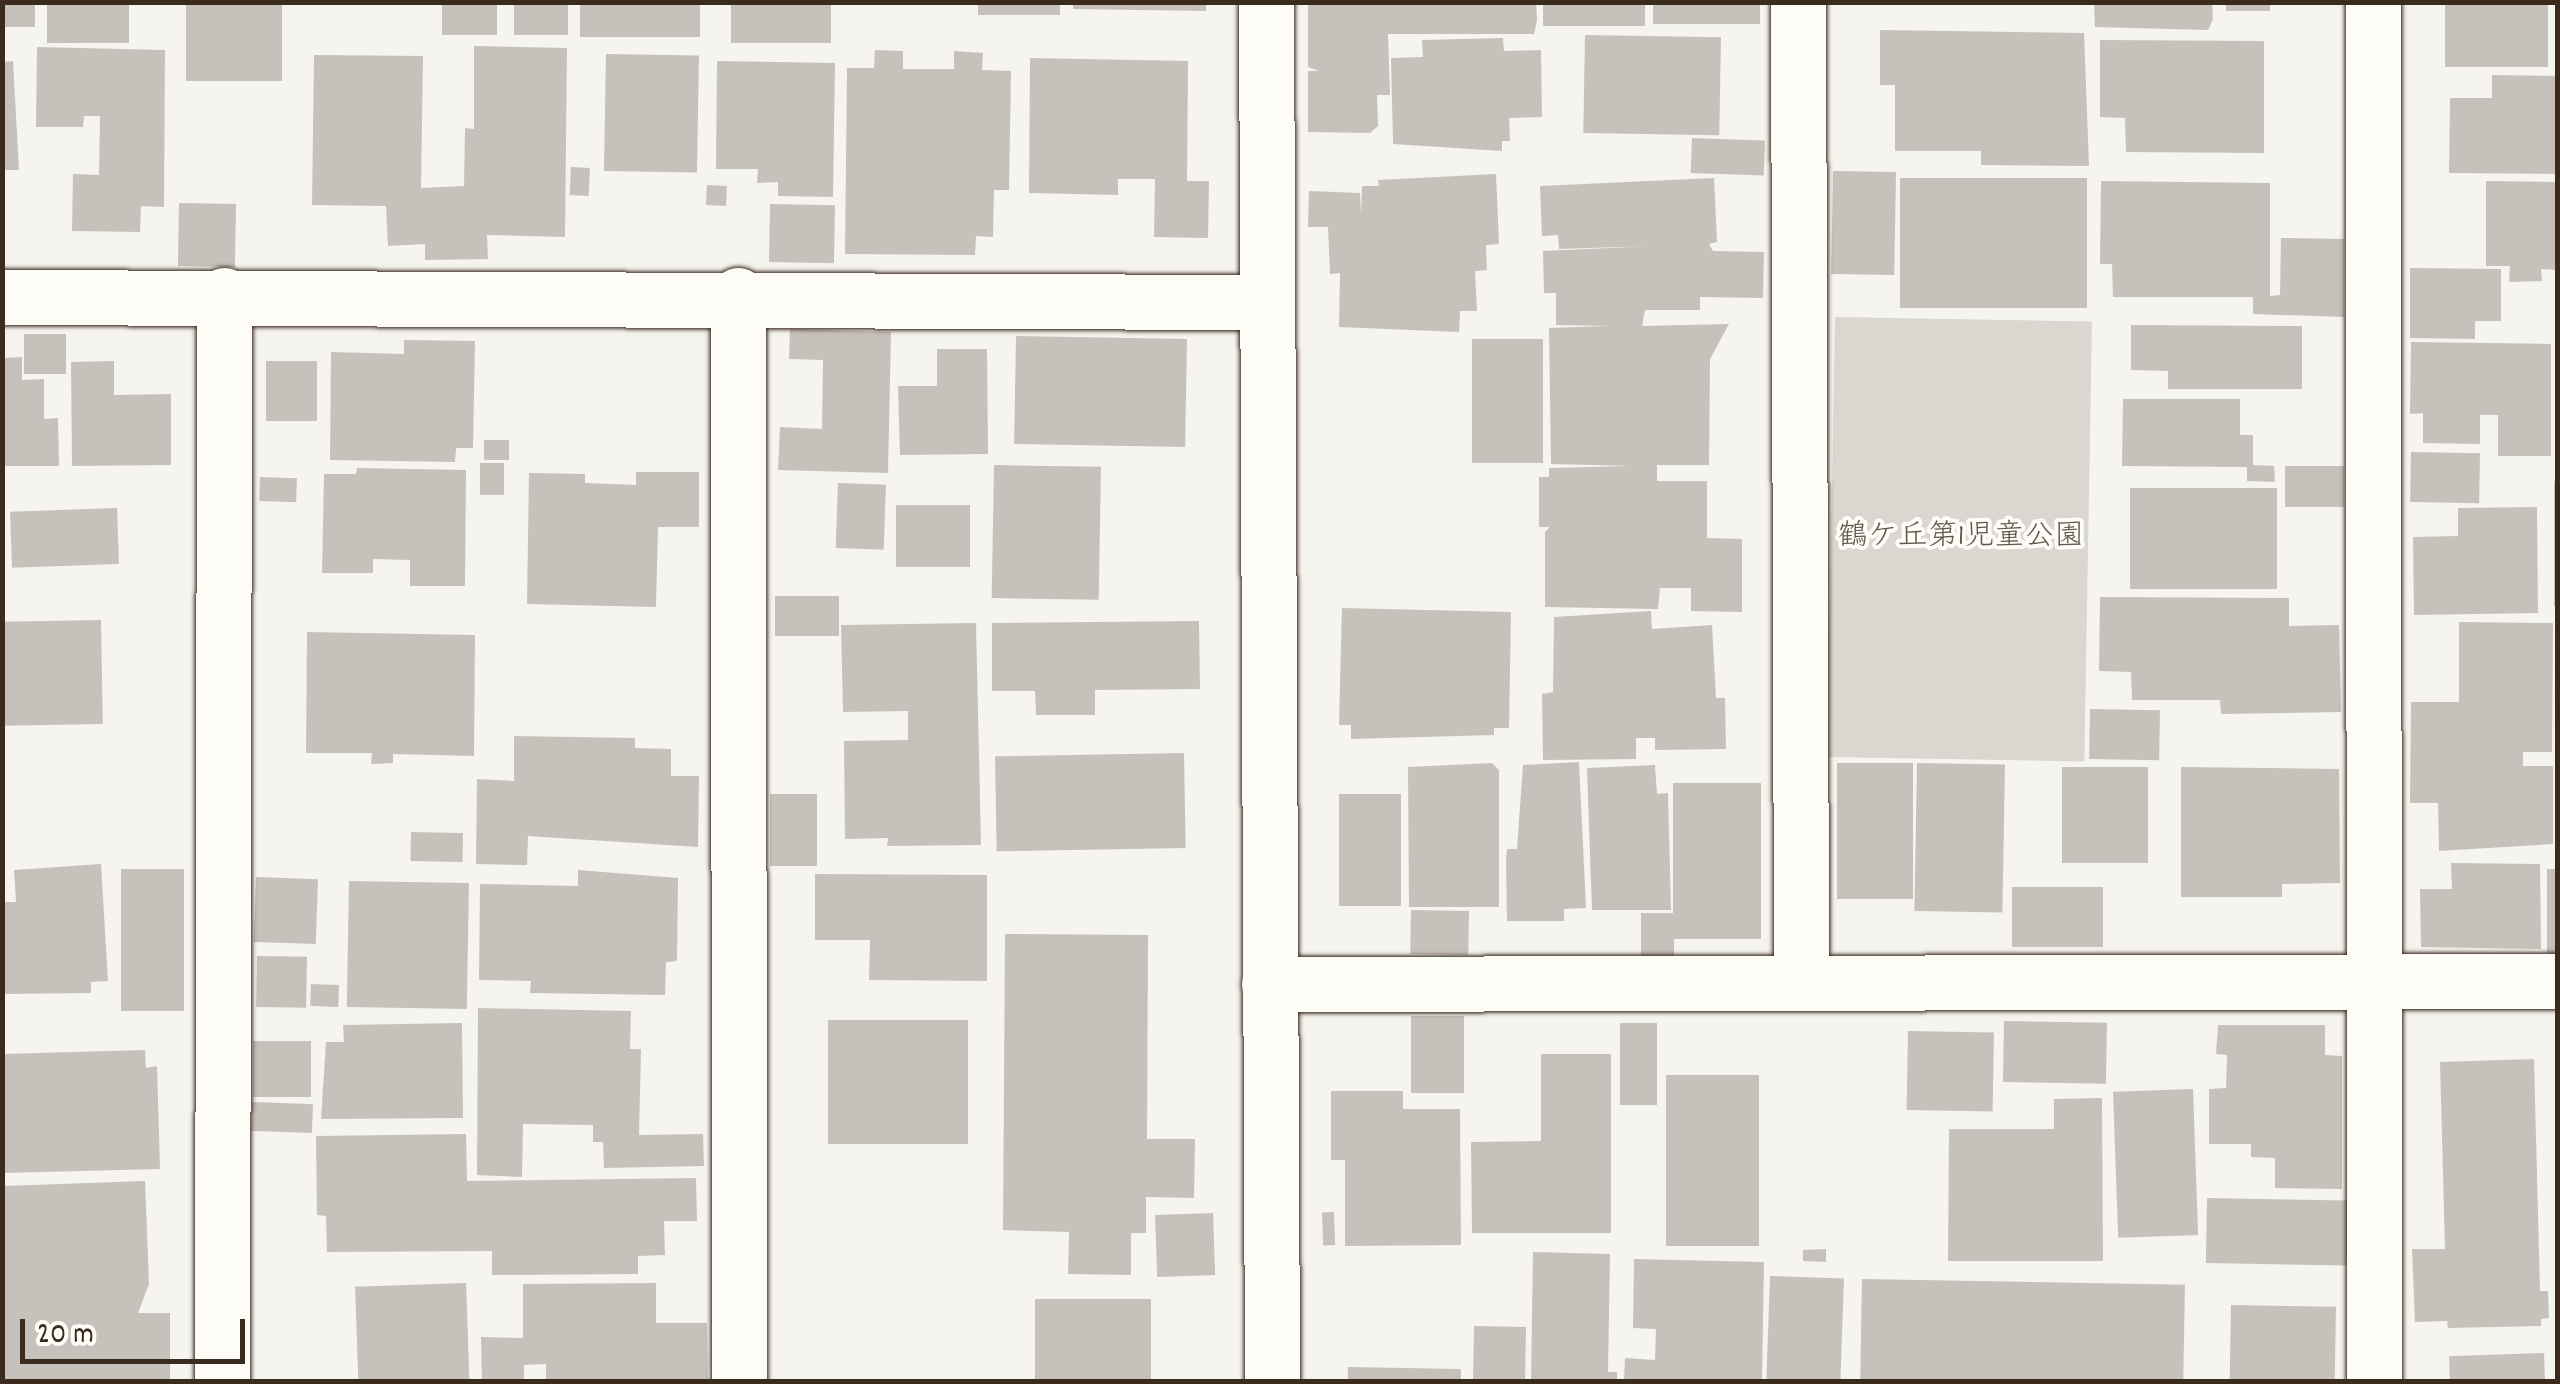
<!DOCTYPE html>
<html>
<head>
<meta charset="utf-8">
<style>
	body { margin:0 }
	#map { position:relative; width:2560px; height:1384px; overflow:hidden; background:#f5f4ee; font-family:Dekko,"Klee One",sans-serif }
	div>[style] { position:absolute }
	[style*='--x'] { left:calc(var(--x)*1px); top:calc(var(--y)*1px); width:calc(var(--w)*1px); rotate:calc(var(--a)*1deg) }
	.green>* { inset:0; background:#dad6d0; transform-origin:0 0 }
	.building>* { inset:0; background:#c7c1bb; transform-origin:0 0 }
	.roads { filter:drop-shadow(0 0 2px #3b2a1e) drop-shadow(0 0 2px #3b2a1e) }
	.minor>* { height:55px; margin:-27.5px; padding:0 27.5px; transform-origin:27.5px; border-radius:27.5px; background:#fdfcf7 }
	.tertiary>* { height:55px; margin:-27.5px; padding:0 27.5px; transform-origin:27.5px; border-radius:27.5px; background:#fdfcf7 }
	span { translate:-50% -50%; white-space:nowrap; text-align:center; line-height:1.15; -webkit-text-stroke:8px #fdfcf7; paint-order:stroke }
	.park-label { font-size:30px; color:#63554a }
	.frame { position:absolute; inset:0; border:5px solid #3b2a1e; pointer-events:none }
	.scale { position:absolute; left:20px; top:1319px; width:225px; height:45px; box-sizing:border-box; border:5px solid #3b2a1e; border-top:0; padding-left:12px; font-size:30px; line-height:35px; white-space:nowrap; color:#3b2a1e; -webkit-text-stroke:8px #fdfcf7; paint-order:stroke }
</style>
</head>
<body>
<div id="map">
	<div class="green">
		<div style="left:1835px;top:317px;width:257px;height:440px;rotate:1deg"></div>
	</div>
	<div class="building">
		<div style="left:2px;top:2px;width:33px;height:25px"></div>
		<div style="left:47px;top:2px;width:82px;height:41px"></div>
		<div style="left:186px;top:2px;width:96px;height:79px"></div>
		<div style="left:442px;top:2px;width:55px;height:33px"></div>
		<div style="left:514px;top:2px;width:54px;height:33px"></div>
		<div style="left:580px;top:2px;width:120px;height:35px"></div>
		<div style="left:731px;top:2px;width:100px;height:41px"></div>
		<div style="left:978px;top:2px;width:82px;height:13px"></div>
		<div style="clip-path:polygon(1073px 2px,1206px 2px,1206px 11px,1073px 9px)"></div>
		<div style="clip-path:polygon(1308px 2px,1536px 2px,1537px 20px,1534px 34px,1388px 34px,1390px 95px,1377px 95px,1378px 126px,1370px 133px,1308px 132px,1308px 71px,1319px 71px,1308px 67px)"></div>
		<div style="left:1543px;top:2px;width:102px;height:24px"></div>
		<div style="left:1653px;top:2px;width:107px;height:22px"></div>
		<div style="clip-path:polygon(2094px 2px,2212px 2px,2213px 19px,2208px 30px,2095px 27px)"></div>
		<div style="left:2226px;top:2px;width:44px;height:9px"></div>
		<div style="left:2445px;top:2px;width:103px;height:65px"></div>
		<div style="clip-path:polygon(1880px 30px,2084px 33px,2089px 166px,1981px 165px,1981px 151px,1895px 151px,1895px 85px,1880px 85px)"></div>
		<div style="left:1585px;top:35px;width:136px;height:98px;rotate:1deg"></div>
		<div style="clip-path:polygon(1503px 38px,1504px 51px,1541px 50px,1542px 117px,1509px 118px,1510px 141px,1502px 141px,1502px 151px,1393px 144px,1391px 58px,1423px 57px,1422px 40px)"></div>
		<div style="clip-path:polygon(2100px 40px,2264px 41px,2264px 153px,2126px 152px,2125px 118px,2100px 117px)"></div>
		<div style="clip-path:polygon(474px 46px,567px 48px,565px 237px,487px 235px,488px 259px,425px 260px,425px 244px,388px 246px,386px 206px,312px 205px,314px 55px,423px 56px,421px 188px,464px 186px,465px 128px,474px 129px)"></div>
		<div style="clip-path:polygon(37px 47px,165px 50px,164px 207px,141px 206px,140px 232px,72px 231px,73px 174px,99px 175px,100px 116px,84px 116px,83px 127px,36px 127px)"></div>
		<div style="clip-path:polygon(875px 50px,903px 51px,903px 69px,954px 69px,954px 51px,983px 53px,982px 70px,1011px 71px,1009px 190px,994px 190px,993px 237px,976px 236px,975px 255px,845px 254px,847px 68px,874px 68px)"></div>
		<div style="left:606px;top:54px;width:93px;height:117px;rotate:1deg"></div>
		<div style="clip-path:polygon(1030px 58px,1188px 61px,1187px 181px,1209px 181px,1208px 238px,1154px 237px,1155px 179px,1118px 179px,1118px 195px,1029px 193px)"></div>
		<div style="clip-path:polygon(13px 61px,19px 170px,2px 170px,2px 62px)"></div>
		<div style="clip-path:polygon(717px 61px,835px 63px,833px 197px,778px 196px,778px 182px,757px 183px,758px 169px,716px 169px)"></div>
		<div style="clip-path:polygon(2492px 75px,2558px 76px,2558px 174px,2449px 173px,2450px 98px,2492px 98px)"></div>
		<div style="left:1692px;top:138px;width:73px;height:35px;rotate:2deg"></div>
		<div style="left:571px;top:167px;width:19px;height:28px;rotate:3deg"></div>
		<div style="left:1896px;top:172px;width:103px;height:63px;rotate:91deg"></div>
		<div style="clip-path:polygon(1496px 174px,1499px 244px,1486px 245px,1487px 270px,1475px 271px,1477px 311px,1460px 311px,1459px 332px,1339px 327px,1340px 273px,1330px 274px,1328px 227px,1308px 227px,1309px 191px,1360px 193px,1361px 216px,1362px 186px,1379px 186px,1378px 180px)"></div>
		<div style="clip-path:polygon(1714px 178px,1717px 242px,1709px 244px,1713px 251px,1764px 252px,1763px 298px,1700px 297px,1700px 310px,1645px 310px,1642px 326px,1729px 324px,1710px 359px,1709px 465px,1657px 465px,1657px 481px,1707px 481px,1707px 538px,1742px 539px,1742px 612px,1691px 611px,1691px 588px,1660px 588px,1658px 609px,1545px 607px,1545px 532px,1550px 527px,1539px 527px,1539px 477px,1549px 477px,1549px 468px,1631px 466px,1551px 464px,1549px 328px,1610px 326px,1556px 325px,1556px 293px,1544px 293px,1543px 251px,1652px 246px,1559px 249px,1558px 235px,1542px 236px,1540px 186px)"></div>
		<div style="left:1900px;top:178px;width:187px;height:130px"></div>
		<div style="clip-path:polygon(2101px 181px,2270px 183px,2270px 296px,2280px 295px,2281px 238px,2344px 239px,2344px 317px,2253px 314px,2253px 297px,2113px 297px,2112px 264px,2100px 264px)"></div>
		<div style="clip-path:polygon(2486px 181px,2558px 182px,2558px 270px,2541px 269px,2542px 281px,2509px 282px,2510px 266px,2486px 266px)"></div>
		<div style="left:707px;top:185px;width:20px;height:20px;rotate:3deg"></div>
		<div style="left:179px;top:203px;width:57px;height:63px;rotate:1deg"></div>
		<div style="left:770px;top:204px;width:65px;height:58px;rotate:1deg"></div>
		<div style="clip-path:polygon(2410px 268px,2501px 269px,2501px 321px,2475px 321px,2475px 339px,2410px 338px)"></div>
		<div style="clip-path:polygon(2131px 325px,2302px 326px,2302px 389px,2168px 389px,2168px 371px,2131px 370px)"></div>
		<div style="clip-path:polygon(790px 329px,891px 332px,888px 473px,778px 470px,780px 427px,822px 429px,823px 360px,789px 359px)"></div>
		<div style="left:24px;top:334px;width:42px;height:40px"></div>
		<div style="left:1016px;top:336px;width:171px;height:108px;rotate:1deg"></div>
		<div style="left:1472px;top:339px;width:71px;height:124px"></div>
		<div style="clip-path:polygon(404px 340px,475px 341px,473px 448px,456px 448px,455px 462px,330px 460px,331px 352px,404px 354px)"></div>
		<div style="clip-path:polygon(2411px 342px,2551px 344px,2551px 456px,2498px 456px,2498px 415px,2480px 415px,2480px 444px,2423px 443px,2423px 413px,2410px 414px)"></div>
		<div style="clip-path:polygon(937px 349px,987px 349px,988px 454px,900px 455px,898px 386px,937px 386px)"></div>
		<div style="clip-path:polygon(22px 357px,22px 380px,44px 379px,44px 419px,58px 418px,59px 466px,2px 466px,2px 358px)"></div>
		<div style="clip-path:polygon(114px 361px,114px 395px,171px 394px,171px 465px,72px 466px,71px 362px)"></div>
		<div style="left:266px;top:361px;width:51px;height:60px"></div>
		<div style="clip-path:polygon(2123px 399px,2240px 399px,2240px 435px,2253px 435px,2253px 465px,2274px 466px,2275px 482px,2247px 481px,2247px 467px,2122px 466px)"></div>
		<div style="left:484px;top:440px;width:25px;height:20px"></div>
		<div style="left:2411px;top:452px;width:69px;height:50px;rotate:1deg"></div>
		<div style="left:480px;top:463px;width:24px;height:32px"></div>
		<div style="left:994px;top:465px;width:107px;height:133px;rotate:1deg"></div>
		<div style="left:2285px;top:466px;width:59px;height:41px"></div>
		<div style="clip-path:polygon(357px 468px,466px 470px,465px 586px,410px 586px,410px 560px,373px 559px,373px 573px,322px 573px,324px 474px,356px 474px)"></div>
		<div style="clip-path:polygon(636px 472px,699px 472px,699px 527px,658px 527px,656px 607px,527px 604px,529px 473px,585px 474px,585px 483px,636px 485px)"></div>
		<div style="left:260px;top:477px;width:37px;height:24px;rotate:2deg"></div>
		<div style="left:2554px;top:481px;width:4px;height:125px"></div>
		<div style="left:838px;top:483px;width:48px;height:65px;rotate:2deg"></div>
		<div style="left:2130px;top:488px;width:147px;height:101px"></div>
		<div style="left:896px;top:505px;width:74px;height:62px"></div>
		<div style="clip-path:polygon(2537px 507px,2538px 613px,2414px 615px,2413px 537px,2458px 536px,2458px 508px)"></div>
		<div style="left:117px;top:508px;width:56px;height:107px;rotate:88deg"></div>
		<div style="left:775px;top:596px;width:64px;height:40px"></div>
		<div style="clip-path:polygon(2100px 597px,2289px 598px,2289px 626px,2339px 625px,2341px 712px,2221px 714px,2220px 700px,2132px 700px,2131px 672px,2099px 671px)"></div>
		<div style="clip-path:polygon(1342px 608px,1511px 612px,1509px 728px,1494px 728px,1494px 735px,1351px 739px,1351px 725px,1339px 725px)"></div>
		<div style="clip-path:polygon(1651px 611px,1652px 629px,1712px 625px,1716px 698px,1725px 698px,1726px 749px,1655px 750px,1655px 738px,1636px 738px,1636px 759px,1543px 760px,1542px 694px,1553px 692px,1554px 617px)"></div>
		<div style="left:101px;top:620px;width:104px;height:99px;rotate:89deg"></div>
		<div style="clip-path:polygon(1199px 621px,1200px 689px,1095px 690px,1095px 715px,1036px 715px,1035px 691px,992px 691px,992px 623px)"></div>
		<div style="clip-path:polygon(2459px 622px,2553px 623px,2552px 752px,2523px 752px,2523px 766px,2553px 766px,2553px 844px,2439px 851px,2438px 803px,2410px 803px,2411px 702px,2459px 702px)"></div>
		<div style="clip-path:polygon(976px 623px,981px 845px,887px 846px,888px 838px,845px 839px,844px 741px,908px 740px,908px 711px,843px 712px,841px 625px)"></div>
		<div style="clip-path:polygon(307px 632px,475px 635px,474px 756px,393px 754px,393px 763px,371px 764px,372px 753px,306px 753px)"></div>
		<div style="left:2090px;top:709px;width:70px;height:50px;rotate:1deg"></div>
		<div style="clip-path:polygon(514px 736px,635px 738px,635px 748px,671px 749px,671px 776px,699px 776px,698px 847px,528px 836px,527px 865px,476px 864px,477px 779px,514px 781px)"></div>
		<div style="left:1184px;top:753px;width:95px;height:189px;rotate:89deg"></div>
		<div style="clip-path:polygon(1579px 762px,1586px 908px,1564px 909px,1564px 921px,1507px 921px,1506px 861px,1507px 849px,1517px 849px,1523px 765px)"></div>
		<div style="clip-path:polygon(1492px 763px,1499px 770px,1499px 907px,1409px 907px,1408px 767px)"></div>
		<div style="left:1837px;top:763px;width:76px;height:136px"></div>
		<div style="left:1917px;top:763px;width:88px;height:148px;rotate:1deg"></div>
		<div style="clip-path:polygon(1655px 765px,1657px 794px,1668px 793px,1671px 910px,1592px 910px,1587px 768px)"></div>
		<div style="left:2062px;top:767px;width:86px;height:96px"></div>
		<div style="clip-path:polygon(2181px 767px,2339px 769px,2340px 883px,2282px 884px,2282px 897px,2181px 897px)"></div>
		<div style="left:1761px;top:783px;width:156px;height:88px;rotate:90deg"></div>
		<div style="left:770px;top:794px;width:47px;height:72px"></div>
		<div style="left:1401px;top:794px;width:112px;height:62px;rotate:90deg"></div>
		<div style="left:411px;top:832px;width:52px;height:29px;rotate:1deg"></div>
		<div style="clip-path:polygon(2451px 863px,2540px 864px,2541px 949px,2421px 947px,2420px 889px,2452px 889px)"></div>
		<div style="clip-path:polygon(101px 864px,108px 981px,91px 982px,91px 993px,2px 994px,2px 902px,16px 902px,14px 870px)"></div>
		<div style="left:184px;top:869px;width:142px;height:63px;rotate:90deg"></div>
		<div style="left:2547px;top:869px;width:11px;height:86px"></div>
		<div style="clip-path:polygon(578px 870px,678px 878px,677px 961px,666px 962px,665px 995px,530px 993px,531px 981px,479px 980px,480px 884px,578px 886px)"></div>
		<div style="clip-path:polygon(815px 874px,987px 875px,987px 981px,869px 980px,870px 940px,815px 940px)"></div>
		<div style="left:256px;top:877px;width:62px;height:65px;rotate:2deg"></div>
		<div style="left:349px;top:881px;width:120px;height:126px;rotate:1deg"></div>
		<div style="left:2012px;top:887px;width:91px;height:60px"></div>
		<div style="left:1411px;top:910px;width:58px;height:44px;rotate:1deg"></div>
		<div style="left:1641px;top:913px;width:33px;height:46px"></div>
		<div style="clip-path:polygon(1005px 934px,1148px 935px,1147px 1139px,1195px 1139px,1194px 1198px,1146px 1197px,1146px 1233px,1131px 1233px,1131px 1275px,1068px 1274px,1069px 1232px,1003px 1230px)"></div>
		<div style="left:257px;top:956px;width:50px;height:51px;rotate:1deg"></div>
		<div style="left:311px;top:984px;width:28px;height:22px;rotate:2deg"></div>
		<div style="clip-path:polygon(478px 1008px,631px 1011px,630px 1049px,641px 1049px,639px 1135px,703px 1134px,704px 1166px,604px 1168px,603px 1142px,593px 1142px,593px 1125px,523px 1124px,522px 1177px,477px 1175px)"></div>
		<div style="left:1411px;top:1016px;width:53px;height:77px"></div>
		<div style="left:828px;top:1020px;width:140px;height:124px"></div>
		<div style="left:2004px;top:1021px;width:103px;height:61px;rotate:1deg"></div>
		<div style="clip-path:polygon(462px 1023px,463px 1118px,321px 1119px,326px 1042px,344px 1042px,343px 1025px)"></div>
		<div style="left:1620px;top:1023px;width:37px;height:82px"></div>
		<div style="clip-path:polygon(2218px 1025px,2325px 1025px,2325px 1055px,2342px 1056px,2342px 1189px,2275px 1188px,2275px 1158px,2251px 1157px,2251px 1144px,2209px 1144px,2209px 1089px,2226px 1088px,2227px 1055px,2216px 1054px)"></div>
		<div style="left:1908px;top:1031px;width:86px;height:79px;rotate:1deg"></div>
		<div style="left:253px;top:1041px;width:58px;height:56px"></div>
		<div style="clip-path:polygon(145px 1050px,146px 1068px,157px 1066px,160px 1169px,2px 1173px,2px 1054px)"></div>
		<div style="clip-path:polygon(1541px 1054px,1611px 1054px,1611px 1233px,1472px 1233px,1471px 1142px,1541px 1141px)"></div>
		<div style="clip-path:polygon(2534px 1059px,2540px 1291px,2548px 1291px,2549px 1318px,2541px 1319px,2541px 1326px,2448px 1328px,2447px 1321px,2415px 1322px,2412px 1249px,2445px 1249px,2440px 1062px)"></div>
		<div style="left:1666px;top:1075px;width:93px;height:171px"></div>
		<div style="left:2193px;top:1089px;width:146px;height:80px;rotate:88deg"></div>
		<div style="clip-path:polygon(1331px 1091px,1403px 1091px,1403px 1109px,1460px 1109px,1461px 1245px,1345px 1246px,1345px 1160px,1331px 1160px)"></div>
		<div style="clip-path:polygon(2102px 1098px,2103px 1261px,1948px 1261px,1949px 1129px,2054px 1129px,2054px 1099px)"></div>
		<div style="left:252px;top:1102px;width:61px;height:29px;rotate:2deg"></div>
		<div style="clip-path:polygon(466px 1134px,467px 1181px,696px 1178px,697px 1221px,664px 1221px,665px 1255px,638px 1256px,638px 1274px,492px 1275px,492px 1251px,327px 1252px,326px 1216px,317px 1215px,316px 1136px)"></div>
		<div style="clip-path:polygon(145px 1181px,149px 1284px,138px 1313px,170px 1313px,170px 1382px,2px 1382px,3px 1186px)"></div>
		<div style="left:2207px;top:1198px;width:141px;height:65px;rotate:1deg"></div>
		<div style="left:1334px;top:1212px;width:33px;height:12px;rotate:88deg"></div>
		<div style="left:1213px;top:1213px;width:62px;height:58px;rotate:88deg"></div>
		<div style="clip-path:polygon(1826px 1249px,1826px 1262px,1803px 1261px,1803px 1250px)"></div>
		<div style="clip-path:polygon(1533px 1252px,1610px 1254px,1608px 1372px,1617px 1372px,1617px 1382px,1531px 1382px)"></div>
		<div style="clip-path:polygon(1634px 1259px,1764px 1262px,1762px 1382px,1624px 1382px,1625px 1358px,1655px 1360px,1656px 1329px,1633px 1328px)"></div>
		<div style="left:1770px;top:1276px;width:74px;height:106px;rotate:2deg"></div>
		<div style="left:1862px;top:1279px;width:323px;height:103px;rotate:1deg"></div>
		<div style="left:466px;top:1283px;width:99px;height:111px;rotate:88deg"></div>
		<div style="clip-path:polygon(656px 1283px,656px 1323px,707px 1323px,708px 1382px,546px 1382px,546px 1364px,524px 1365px,524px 1382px,482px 1382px,481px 1337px,523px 1338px,523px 1284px)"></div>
		<div style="left:1035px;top:1299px;width:116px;height:83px"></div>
		<div style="left:2231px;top:1305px;width:105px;height:77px;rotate:1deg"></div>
		<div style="left:1474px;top:1326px;width:52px;height:56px;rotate:1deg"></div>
		<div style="left:2544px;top:1353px;width:29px;height:95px;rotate:88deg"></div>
		<div style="left:1348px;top:1367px;width:113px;height:15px;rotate:1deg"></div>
	</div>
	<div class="roads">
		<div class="minor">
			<div style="--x:1798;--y:2;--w:981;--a:89.82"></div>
			<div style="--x:2373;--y:2;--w:1380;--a:89.96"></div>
			<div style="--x:738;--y:295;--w:1087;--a:89.95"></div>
			<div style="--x:2;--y:297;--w:1264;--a:0.23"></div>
			<div style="--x:1269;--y:984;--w:1289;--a:-0.13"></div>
			<div style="--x:222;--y:1382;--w:1087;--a:-89.89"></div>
		</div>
		<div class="tertiary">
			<div style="--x:1266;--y:2;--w:1380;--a:89.75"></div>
		</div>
	</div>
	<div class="park-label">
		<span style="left:1961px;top:539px">鶴ケ丘第1児童公園</span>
	</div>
	<div class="frame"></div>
	<div class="scale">20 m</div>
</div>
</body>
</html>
